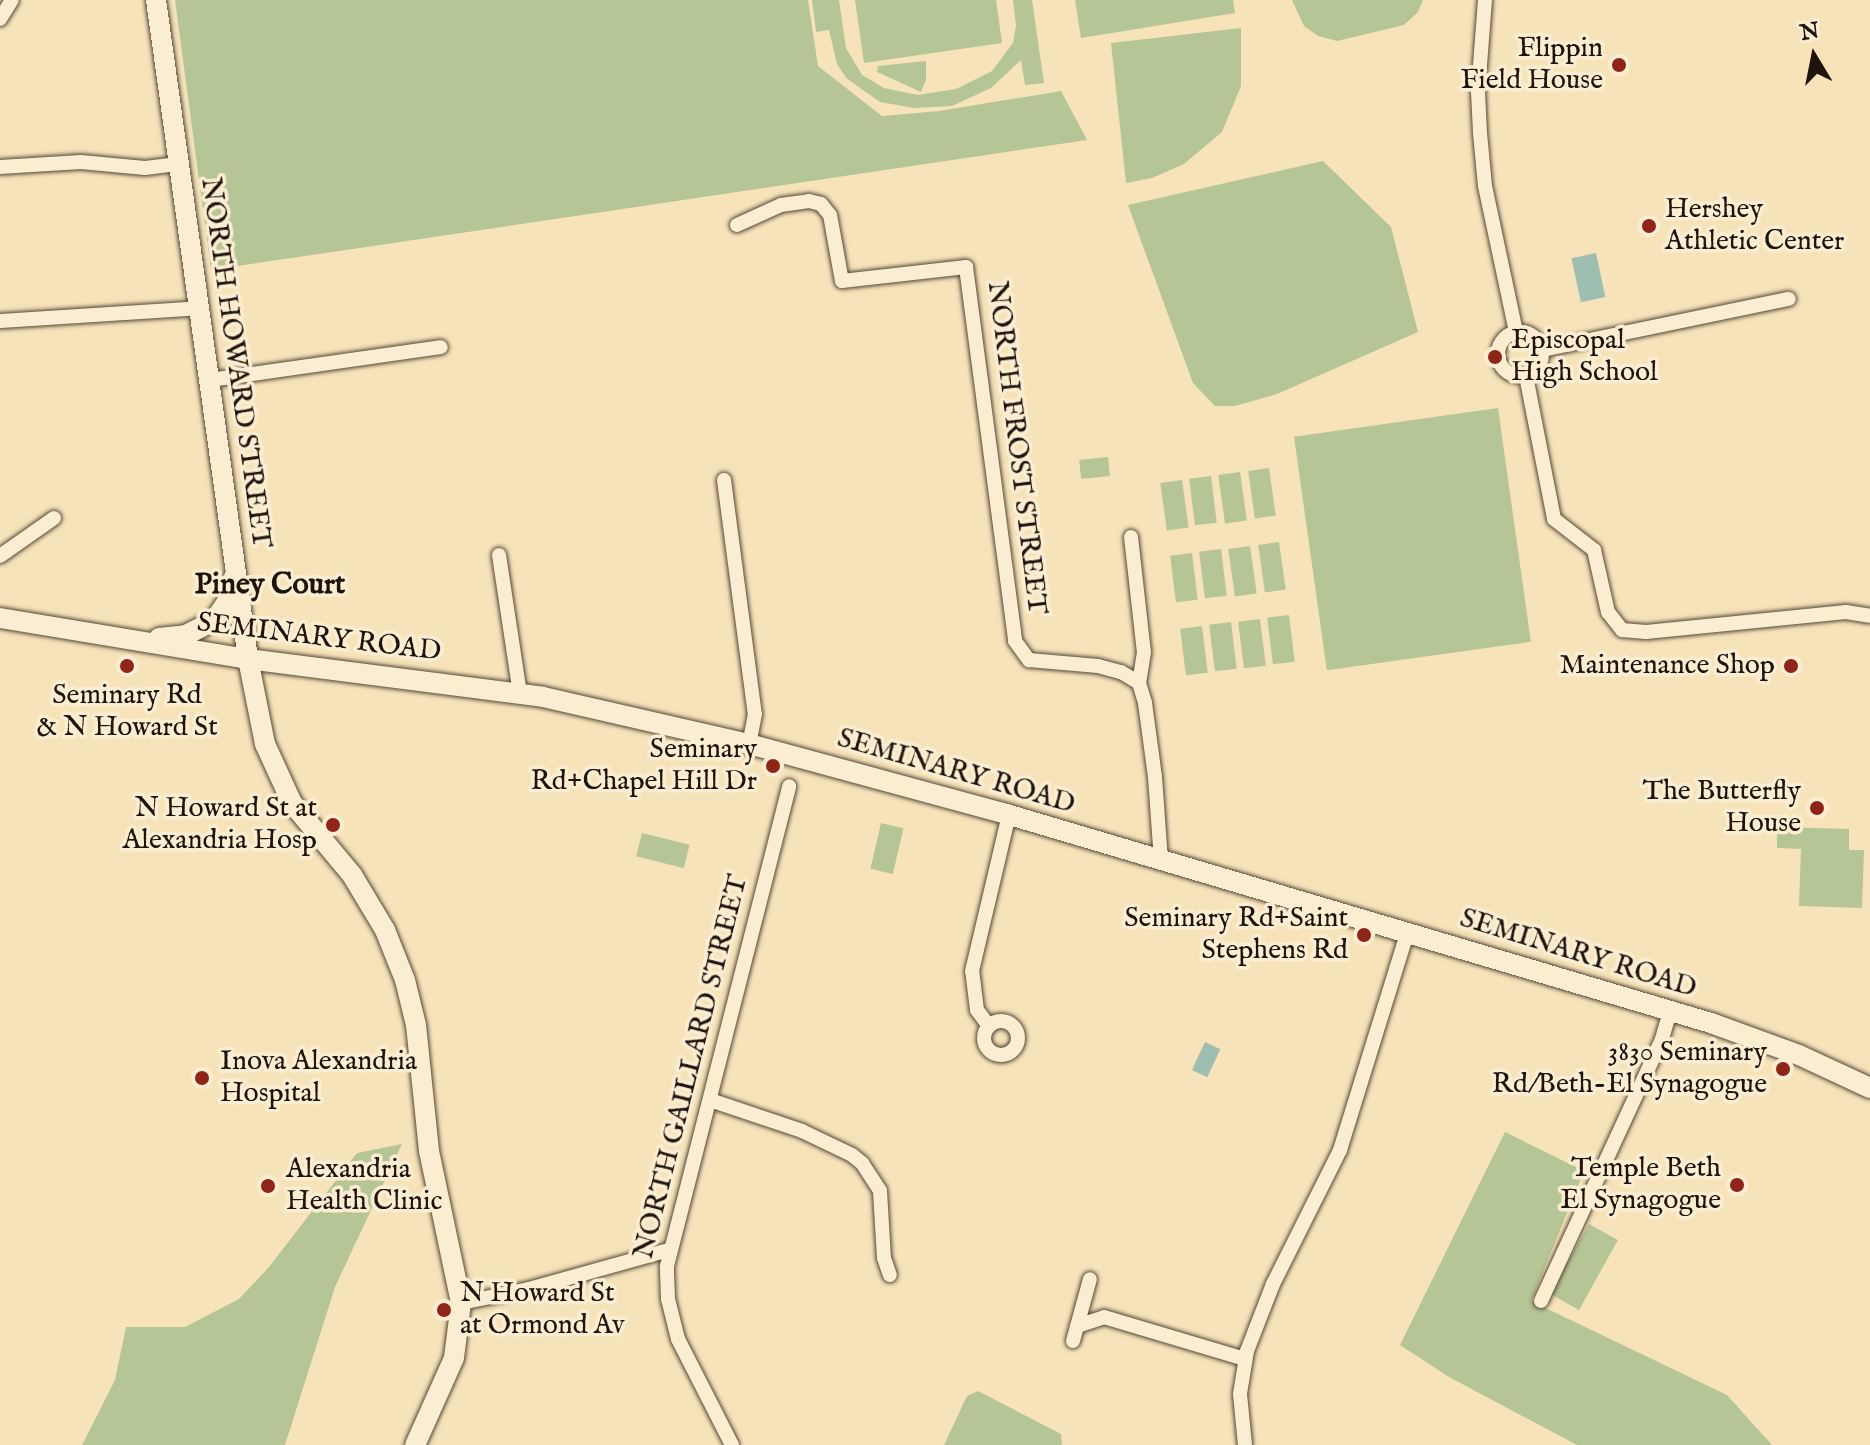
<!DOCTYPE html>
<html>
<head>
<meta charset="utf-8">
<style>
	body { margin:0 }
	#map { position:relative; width:1870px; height:1445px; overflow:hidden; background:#f7e3ba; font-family:"IM FELL English",serif }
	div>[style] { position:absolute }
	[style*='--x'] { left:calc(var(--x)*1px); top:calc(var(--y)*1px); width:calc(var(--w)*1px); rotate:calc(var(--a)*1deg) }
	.green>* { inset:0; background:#b6c595; transform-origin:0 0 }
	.water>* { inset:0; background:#9dbeb0; transform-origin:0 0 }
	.roads { filter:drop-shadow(0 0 2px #544838) drop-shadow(0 0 2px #544838) }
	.street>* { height:14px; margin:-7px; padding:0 7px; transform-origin:7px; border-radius:7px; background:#faedd2 }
	.street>.ring { margin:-7px; padding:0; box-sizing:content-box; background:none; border:14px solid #faedd2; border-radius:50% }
	.secondary>* { height:20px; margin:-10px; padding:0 10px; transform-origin:10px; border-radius:10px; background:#faedd2 }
	.dots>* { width:22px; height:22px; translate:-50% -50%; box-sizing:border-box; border:4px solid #faedd2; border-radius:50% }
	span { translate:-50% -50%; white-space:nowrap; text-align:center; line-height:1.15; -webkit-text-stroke:7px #faedd2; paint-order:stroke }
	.poi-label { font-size:28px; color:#1e140c }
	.right { translate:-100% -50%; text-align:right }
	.left { translate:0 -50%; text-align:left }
	.street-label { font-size:28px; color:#1e140c }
	.neighbourhood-label { font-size:30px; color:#1e140c; font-weight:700 }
	.north { position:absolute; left:1774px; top:16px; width:80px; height:80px; -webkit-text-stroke:6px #faedd2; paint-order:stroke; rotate:350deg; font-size:22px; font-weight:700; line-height:32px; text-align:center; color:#1e140c }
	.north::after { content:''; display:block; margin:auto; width:28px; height:36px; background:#1e140c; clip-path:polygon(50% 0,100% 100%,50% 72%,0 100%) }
</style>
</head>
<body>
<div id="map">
	<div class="green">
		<div style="clip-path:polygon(175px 0,808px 0,818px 66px,882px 116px,939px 111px,1061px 91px,1087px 140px,211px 270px)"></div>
		<div style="clip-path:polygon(812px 0,839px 0,846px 48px,862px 75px,884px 88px,918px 95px,956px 89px,992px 71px,1013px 43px,1016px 26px,1013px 0,1032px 0,1044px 83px,1025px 85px,1021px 60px,991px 88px,952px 106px,914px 108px,880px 102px,846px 78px,837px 64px,829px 30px,816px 32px)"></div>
		<div style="clip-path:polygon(855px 0,996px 0,1002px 43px,864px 63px)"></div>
		<div style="clip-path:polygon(1075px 0,1233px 0,1235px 13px,1081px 38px)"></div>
		<div style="clip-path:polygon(1292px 0,1423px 0,1418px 12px,1404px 25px,1337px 41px,1318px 36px,1304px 26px)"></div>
		<div style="clip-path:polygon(1241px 28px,1241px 86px,1222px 132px,1184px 164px,1152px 178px,1126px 183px,1111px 43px)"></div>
		<div style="clip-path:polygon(926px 61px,926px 80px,921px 92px,877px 72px,878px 66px)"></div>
		<div style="clip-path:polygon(1323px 161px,1391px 227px,1418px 332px,1277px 394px,1235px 406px,1215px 406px,1193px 383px,1128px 205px)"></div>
		<div style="left:1498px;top:408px;width:236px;height:206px;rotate:82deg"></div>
		<div style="left:1108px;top:457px;width:19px;height:29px;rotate:84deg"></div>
		<div style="left:1269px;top:468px;width:48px;height:21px;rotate:82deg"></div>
		<div style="left:1240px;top:472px;width:49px;height:22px;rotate:82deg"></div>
		<div style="left:1211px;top:476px;width:47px;height:22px;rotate:83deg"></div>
		<div style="left:1182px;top:480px;width:48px;height:22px;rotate:82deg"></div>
		<div style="left:1279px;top:542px;width:48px;height:21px;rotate:82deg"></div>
		<div style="left:1250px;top:546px;width:48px;height:22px;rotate:82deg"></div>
		<div style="left:1221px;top:549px;width:47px;height:22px;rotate:83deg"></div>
		<div style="left:1192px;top:553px;width:47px;height:22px;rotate:83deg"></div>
		<div style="left:1289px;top:615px;width:47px;height:22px;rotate:83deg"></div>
		<div style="left:1260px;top:619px;width:47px;height:22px;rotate:83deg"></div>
		<div style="left:1231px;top:622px;width:47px;height:22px;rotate:83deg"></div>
		<div style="left:1202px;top:626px;width:47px;height:22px;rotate:83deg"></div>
		<div style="left:881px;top:823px;width:23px;height:47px;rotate:13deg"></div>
		<div style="clip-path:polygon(1777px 827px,1849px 829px,1849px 850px,1864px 850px,1862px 908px,1799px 906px,1801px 849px,1777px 848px)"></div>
		<div style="left:642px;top:833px;width:49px;height:24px;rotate:14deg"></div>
		<div style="clip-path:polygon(1505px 1132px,1584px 1171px,1531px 1301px,1727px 1395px,1772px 1445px,1577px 1445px,1449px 1377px,1400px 1345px)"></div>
		<div style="clip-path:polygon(402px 1144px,335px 1287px,285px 1445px,82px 1445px,115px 1380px,126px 1327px,185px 1327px,239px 1299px,269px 1267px,357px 1153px)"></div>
		<div style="left:1589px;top:1224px;width:33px;height:80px;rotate:29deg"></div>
		<div style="clip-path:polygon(978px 1391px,1061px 1434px,1062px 1445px,944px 1445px,967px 1396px)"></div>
	</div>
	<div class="water">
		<div style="left:1596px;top:253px;width:45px;height:25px;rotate:78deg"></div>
		<div style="left:1205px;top:1042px;width:17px;height:31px;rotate:25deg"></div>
	</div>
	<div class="roads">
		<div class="street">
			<div style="--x:1485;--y:0;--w:92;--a:94.4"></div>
			<div style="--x:1478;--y:92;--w:41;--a:87.2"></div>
			<div style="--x:1480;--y:133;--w:53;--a:84.6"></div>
			<div style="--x:1485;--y:186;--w:149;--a:78"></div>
			<div style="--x:0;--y:19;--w:22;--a:-58"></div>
			<div style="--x:0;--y:167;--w:81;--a:-3.5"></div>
			<div style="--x:81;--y:162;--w:64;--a:5.4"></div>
			<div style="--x:145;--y:168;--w:34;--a:-7"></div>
			<div style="--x:737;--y:225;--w:48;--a:-24.4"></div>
			<div style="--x:781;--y:205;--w:28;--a:-8"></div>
			<div style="--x:809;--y:201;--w:12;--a:14"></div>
			<div style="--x:821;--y:204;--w:14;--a:51"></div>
			<div style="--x:830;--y:215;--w:67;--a:79.7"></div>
			<div style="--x:842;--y:281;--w:125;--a:-6.4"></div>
			<div style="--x:966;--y:267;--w:377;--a:82.5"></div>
			<div style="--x:1015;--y:641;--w:24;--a:54"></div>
			<div style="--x:1029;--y:660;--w:69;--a:5"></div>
			<div style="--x:1098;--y:666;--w:24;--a:15"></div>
			<div style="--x:1121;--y:672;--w:21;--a:31"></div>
			<div style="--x:0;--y:321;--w:200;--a:-3.7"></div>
			<div class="ring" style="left:1498px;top:332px;width:30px;height:30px"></div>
			<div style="--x:1542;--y:350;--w:252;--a:-11.7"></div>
			<div style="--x:1526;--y:376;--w:146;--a:78.9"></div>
			<div style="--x:1554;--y:519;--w:51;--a:37.8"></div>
			<div style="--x:1594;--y:550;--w:64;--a:77.3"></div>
			<div style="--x:1608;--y:612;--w:23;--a:52"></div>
			<div style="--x:1622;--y:630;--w:24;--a:5"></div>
			<div style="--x:1646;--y:632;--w:201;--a:-5.7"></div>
			<div style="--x:1846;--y:612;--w:24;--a:9"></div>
			<div style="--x:210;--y:380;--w:233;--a:-8.1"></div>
			<div style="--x:724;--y:480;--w:236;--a:82.5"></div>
			<div style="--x:755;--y:714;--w:31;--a:101"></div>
			<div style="--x:1131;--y:537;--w:116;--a:83.6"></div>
			<div style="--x:1144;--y:652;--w:31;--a:99"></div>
			<div style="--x:1139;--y:683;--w:21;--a:73"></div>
			<div style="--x:1145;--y:703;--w:75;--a:82.3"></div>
			<div style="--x:1155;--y:777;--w:83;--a:85.9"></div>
			<div style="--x:499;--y:555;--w:141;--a:81.4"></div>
			<div style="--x:0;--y:556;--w:66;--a:-35.1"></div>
			<div class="ring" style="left:984px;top:1021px;width:20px;height:20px"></div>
			<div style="--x:989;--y:1026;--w:20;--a:-127"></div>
			<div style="--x:977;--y:1010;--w:39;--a:-97"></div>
			<div style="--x:972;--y:971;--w:160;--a:-76.7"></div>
			<div style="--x:710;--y:1100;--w:97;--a:18.6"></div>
			<div style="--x:802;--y:1131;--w:55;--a:25.6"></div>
			<div style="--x:852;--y:1155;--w:13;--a:39"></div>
			<div style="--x:862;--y:1163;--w:33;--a:57"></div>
			<div style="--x:880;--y:1191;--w:67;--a:86.6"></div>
			<div style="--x:884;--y:1258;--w:18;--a:71"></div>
			<div style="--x:1541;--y:1301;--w:289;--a:-65.2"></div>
			<div style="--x:1662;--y:1039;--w:29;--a:-74"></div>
			<div style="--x:461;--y:1303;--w:69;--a:-11.6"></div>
			<div style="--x:529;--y:1289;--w:145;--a:-15.6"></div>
			<div style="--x:1077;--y:1326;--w:28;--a:-18"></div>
			<div style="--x:1104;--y:1317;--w:147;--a:16.6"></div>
			<div style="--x:1073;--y:1341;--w:64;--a:-74.7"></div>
			<div style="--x:732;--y:1445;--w:119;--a:-117"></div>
			<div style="--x:678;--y:1339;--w:41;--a:-104"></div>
			<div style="--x:668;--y:1299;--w:33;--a:-92"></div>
			<div style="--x:667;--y:1266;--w:495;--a:-75.7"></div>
			<div style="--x:1245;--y:1445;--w:51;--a:-95.6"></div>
			<div style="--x:1240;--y:1394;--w:44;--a:-80.8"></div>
			<div style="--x:1247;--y:1351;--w:72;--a:-68.8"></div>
			<div style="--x:1273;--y:1284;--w:150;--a:-63.4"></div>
			<div style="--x:1340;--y:1150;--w:227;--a:-72.8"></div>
		</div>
		<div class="secondary">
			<div style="--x:156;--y:0;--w:665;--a:82.05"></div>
			<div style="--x:248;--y:659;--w:87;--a:78.7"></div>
			<div style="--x:265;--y:744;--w:65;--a:65.4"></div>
			<div style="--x:292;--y:803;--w:94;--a:50.2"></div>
			<div style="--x:352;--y:875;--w:64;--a:59"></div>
			<div style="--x:385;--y:930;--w:54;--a:68.2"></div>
			<div style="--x:405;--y:980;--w:46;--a:76.3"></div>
			<div style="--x:416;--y:1025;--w:127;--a:84.1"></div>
			<div style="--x:429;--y:1151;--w:155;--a:78.1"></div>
			<div style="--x:461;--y:1303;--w:55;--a:97.3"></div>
			<div style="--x:454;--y:1358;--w:95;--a:114.1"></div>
			<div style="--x:0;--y:618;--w:251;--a:9.4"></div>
			<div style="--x:248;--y:659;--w:297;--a:7.3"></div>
			<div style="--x:543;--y:697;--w:211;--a:12.9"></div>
			<div style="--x:749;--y:744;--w:263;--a:15.2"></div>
			<div style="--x:1003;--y:813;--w:738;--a:16.52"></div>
			<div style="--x:1711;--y:1023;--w:94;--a:20"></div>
			<div style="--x:1799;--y:1055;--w:78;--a:24.9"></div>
			<div style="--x:159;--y:638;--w:27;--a:-6"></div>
			<div style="--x:186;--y:635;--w:31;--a:-27"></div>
			<div style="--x:214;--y:621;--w:27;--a:-56"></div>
			<div style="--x:229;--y:599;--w:23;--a:-77"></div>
		</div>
	</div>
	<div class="dots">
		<div style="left:1619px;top:65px;background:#8f2418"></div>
		<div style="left:1649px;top:226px;background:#8f2418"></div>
		<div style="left:1495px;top:357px;background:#8f2418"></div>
		<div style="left:127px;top:666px;background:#8f2418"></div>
		<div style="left:1791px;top:666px;background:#8f2418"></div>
		<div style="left:773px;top:766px;background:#8f2418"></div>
		<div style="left:1817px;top:808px;background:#8f2418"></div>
		<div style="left:333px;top:825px;background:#8f2418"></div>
		<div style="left:1364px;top:935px;background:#8f2418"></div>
		<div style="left:1783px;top:1069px;background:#8f2418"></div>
		<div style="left:202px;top:1078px;background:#8f2418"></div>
		<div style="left:1737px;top:1185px;background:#8f2418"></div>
		<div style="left:268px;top:1186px;background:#8f2418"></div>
		<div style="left:444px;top:1310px;background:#8f2418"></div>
	</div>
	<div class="poi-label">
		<span class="right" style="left:1603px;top:65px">Flippin<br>Field House</span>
		<span class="left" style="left:1665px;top:226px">Hershey<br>Athletic Center</span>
		<span class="left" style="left:1511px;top:357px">Episcopal<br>High School</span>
		<span class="right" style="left:1775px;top:666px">Maintenance Shop</span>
		<span style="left:127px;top:712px">Seminary Rd<br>&amp; N Howard St</span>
		<span class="right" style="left:757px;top:766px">Seminary<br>Rd+Chapel Hill Dr</span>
		<span class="right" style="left:1801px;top:808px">The Butterfly<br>House</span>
		<span class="right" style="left:317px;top:825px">N Howard St at<br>Alexandria Hosp</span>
		<span class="right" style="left:1348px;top:935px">Seminary Rd+Saint<br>Stephens Rd</span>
		<span class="right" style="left:1767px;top:1069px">3830 Seminary<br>Rd/Beth-El Synagogue</span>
		<span class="left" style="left:220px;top:1078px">Inova Alexandria<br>Hospital</span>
		<span class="right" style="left:1721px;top:1185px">Temple Beth<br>El Synagogue</span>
		<span class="left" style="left:286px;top:1186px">Alexandria<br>Health Clinic</span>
		<span class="left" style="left:460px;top:1310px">N Howard St<br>at Ormond Av</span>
	</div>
	<div class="street-label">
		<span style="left:235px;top:363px;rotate:82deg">NORTH HOWARD STREET</span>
		<span style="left:1016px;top:448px;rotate:83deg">NORTH FROST STREET</span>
		<span style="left:319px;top:638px;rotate:7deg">SEMINARY ROAD</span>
		<span style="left:956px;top:772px;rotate:16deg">SEMINARY ROAD</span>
		<span style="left:1578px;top:954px;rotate:17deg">SEMINARY ROAD</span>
		<span style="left:692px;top:1067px;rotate:-76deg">NORTH GAILLARD STREET</span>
	</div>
	<div class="neighbourhood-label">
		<span style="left:270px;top:585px">Piney Court</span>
	</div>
	<div class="north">N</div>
</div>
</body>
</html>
